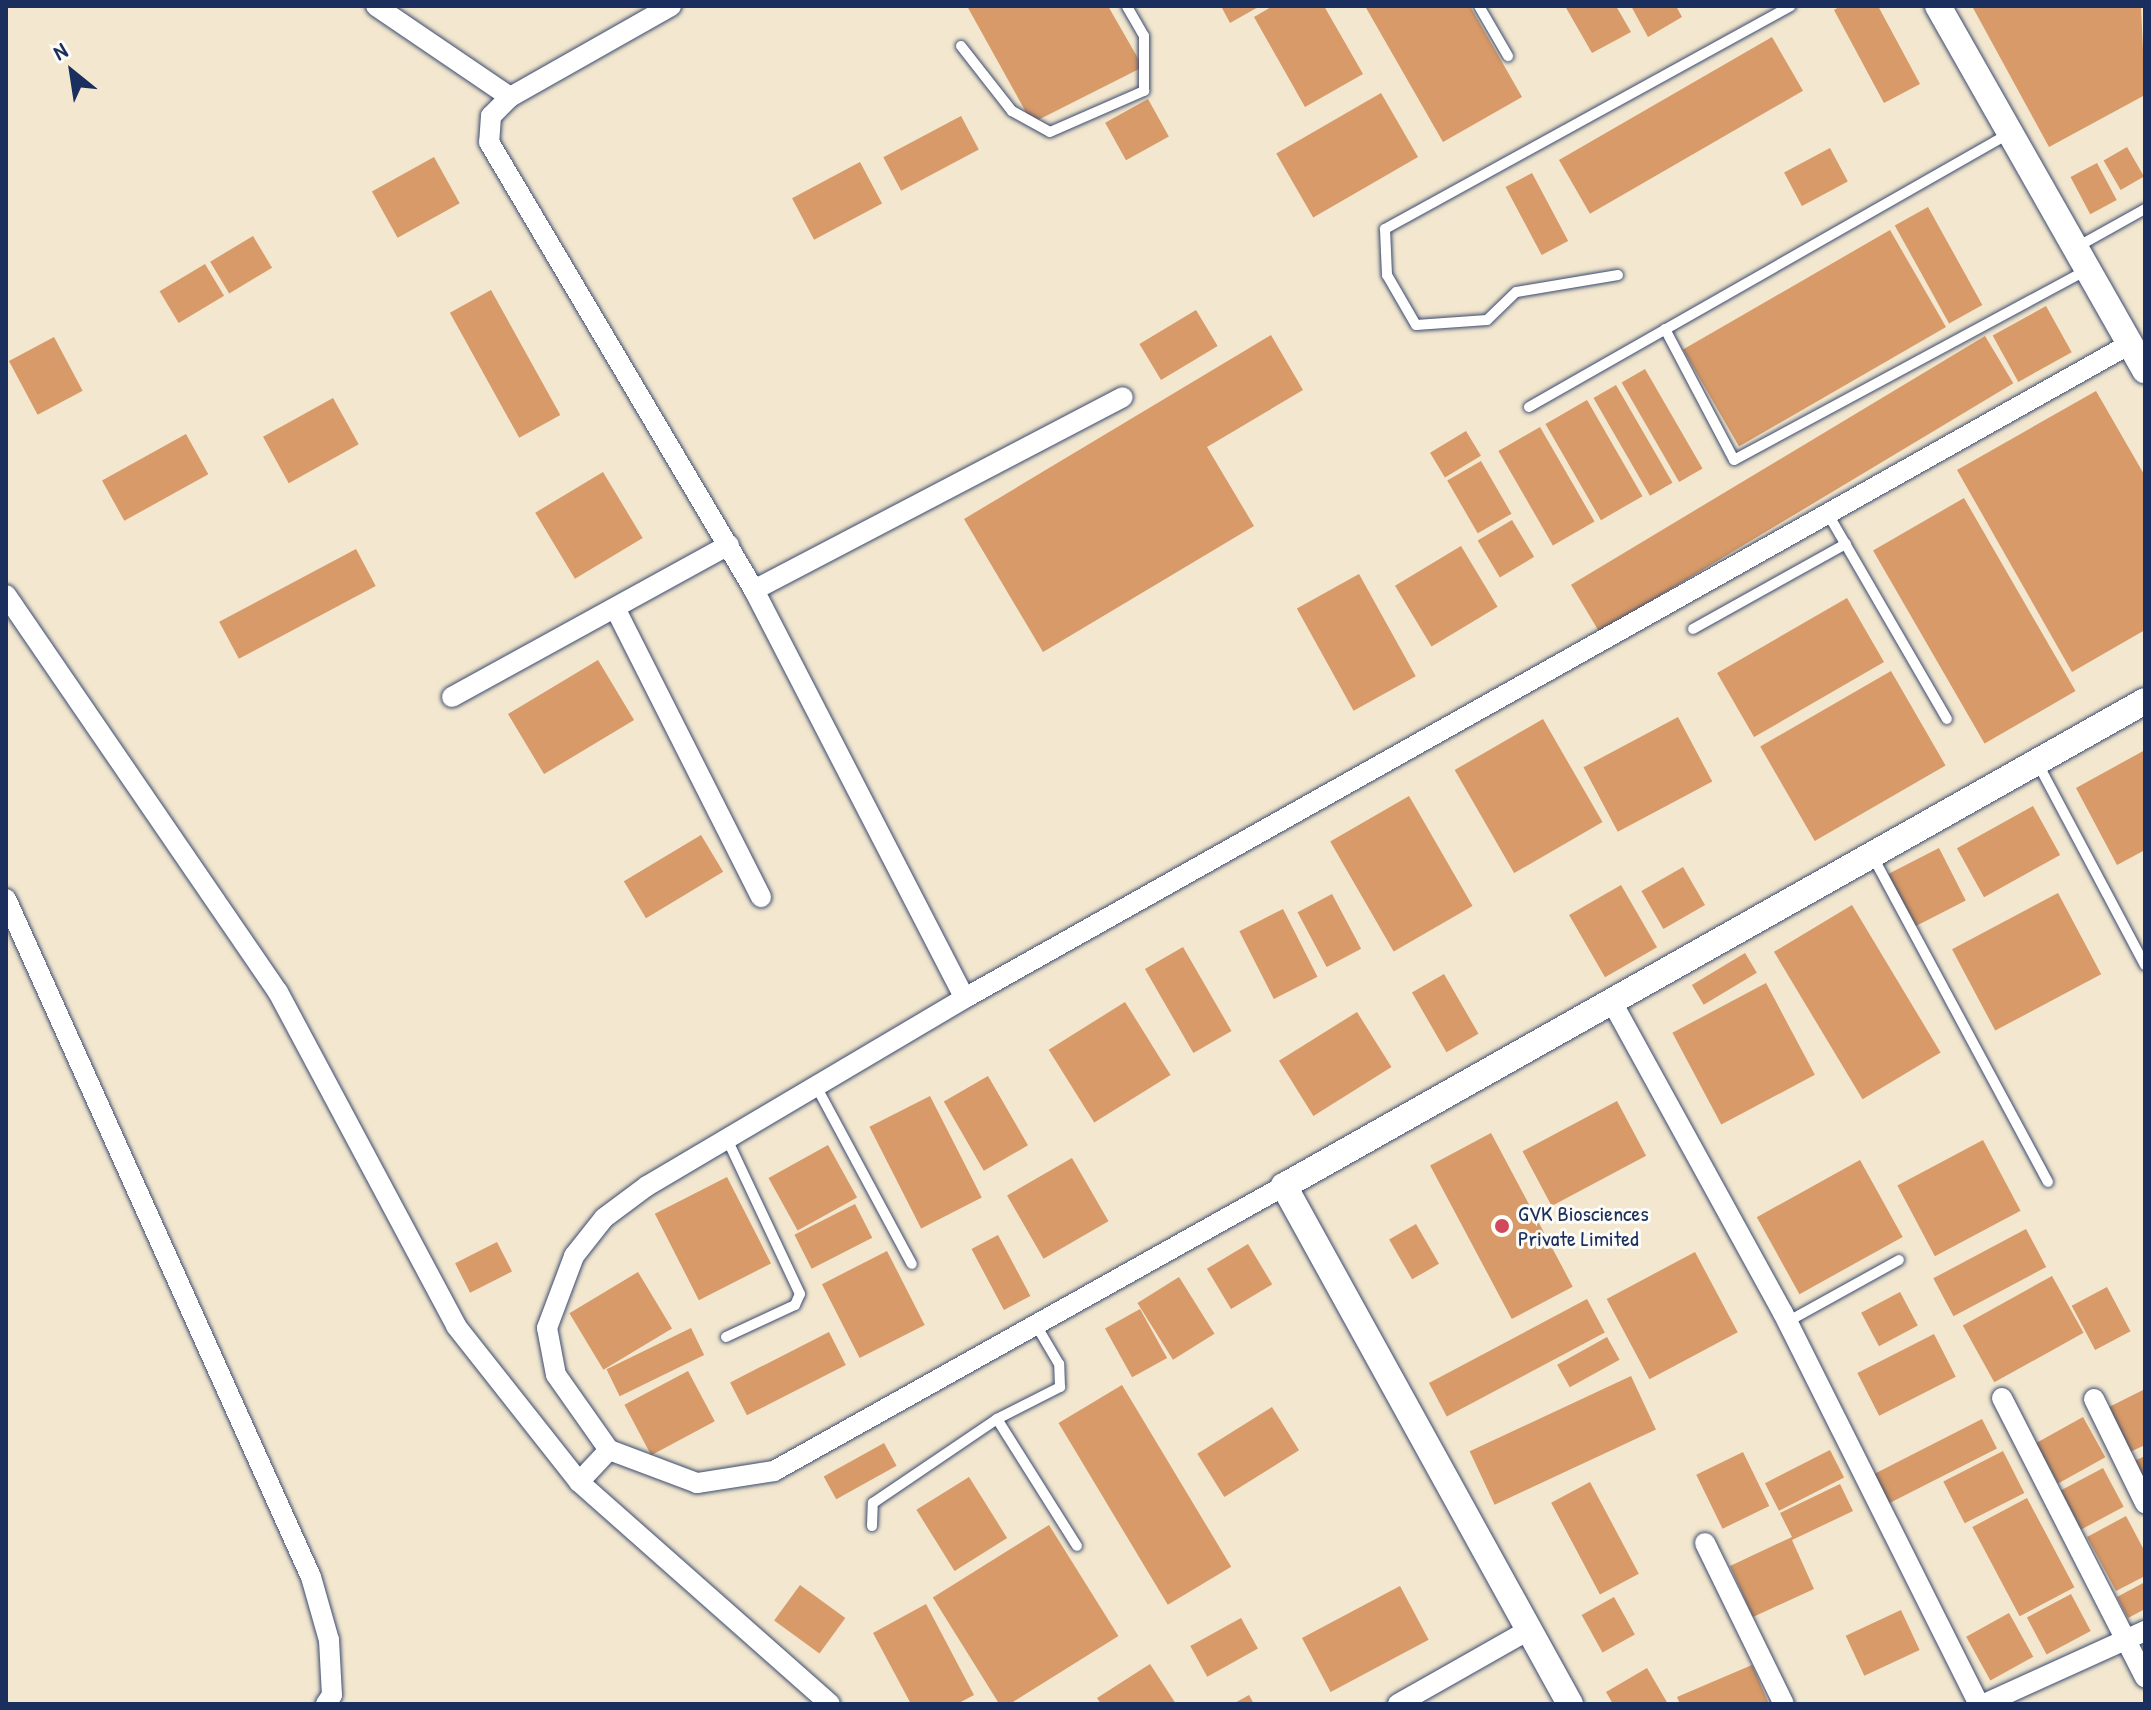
<!DOCTYPE html>
<html>
<head>
<meta charset="utf-8">
<style>
	body { margin:0 }
	#map { position:relative; width:2151px; height:1710px; overflow:hidden; background:#f3e7cf; font-family:"Patrick Hand",sans-serif }
	div>[style] { position:absolute }
	[style*='--x'] { left:calc(var(--x)*1px); top:calc(var(--y)*1px); width:calc(var(--w)*1px); rotate:calc(var(--a)*1deg) }
	.building>* { inset:0; background:#d79a68; transform-origin:0 0 }
	.roads { filter:drop-shadow(0 0 2px #3b4b6f) drop-shadow(0 0 2px #3b4b6f) }
	.service>* { height:10px; margin:-5px; padding:0 5px; transform-origin:5px; border-radius:5px; background:#fff }
	.minor>* { height:20px; margin:-10px; padding:0 10px; transform-origin:10px; border-radius:10px; background:#fff }
	.tertiary>* { height:26px; margin:-13px; padding:0 13px; transform-origin:13px; border-radius:13px; background:#fff }
	.dots>* { width:22px; height:22px; translate:-50% -50%; box-sizing:border-box; border:4px solid #fdfcf7; border-radius:50% }
	span { translate:-50% -50%; white-space:nowrap; text-align:center; line-height:1.15; -webkit-text-stroke:6px #fdfcf7; paint-order:stroke }
	.poi-label { font-size:22px; color:#1b2f5e }
	.left { translate:0 -50%; text-align:left }
	.frame { position:absolute; inset:0; border:8px solid #1b2f5e; pointer-events:none }
	.north { position:absolute; left:32px; top:32px; width:80px; height:80px; -webkit-text-stroke:6px #fdfcf7; paint-order:stroke; rotate:330deg; font-size:22px; font-weight:700; line-height:32px; text-align:center; color:#1b2f5e }
	.north::after { content:''; display:block; margin:auto; width:28px; height:36px; background:#1b2f5e; clip-path:polygon(50% 0,100% 100%,50% 72%,0 100%) }
</style>
</head>
<body>
<div id="map">
	<div class="building">
		<div style="clip-path:polygon(967px 6px,1108px 6px,1143px 67px,1032px 123px)"></div>
		<div style="clip-path:polygon(1221px 6px,1260px 6px,1230px 23px)"></div>
		<div style="clip-path:polygon(1273px 6px,1324px 6px,1363px 74px,1305px 107px,1254px 17px)"></div>
		<div style="clip-path:polygon(1365px 6px,1470px 6px,1522px 97px,1443px 142px)"></div>
		<div style="clip-path:polygon(1565px 6px,1616px 6px,1631px 32px,1592px 53px)"></div>
		<div style="clip-path:polygon(1631px 6px,1676px 6px,1682px 17px,1648px 37px)"></div>
		<div style="clip-path:polygon(1841px 6px,1878px 6px,1920px 84px,1884px 103px,1834px 10px)"></div>
		<div style="clip-path:polygon(1972px 6px,2141px 6px,2145px 95px,2049px 147px)"></div>
		<div style="left:1772px;top:37px;width:62px;height:246px;rotate:60deg"></div>
		<div style="left:1381px;top:93px;width:74px;height:121px;rotate:60deg"></div>
		<div style="left:1148px;top:99px;width:43px;height:49px;rotate:61deg"></div>
		<div style="left:961px;top:116px;width:38px;height:88px;rotate:62deg"></div>
		<div style="left:2127px;top:147px;width:34px;height:27px;rotate:60deg"></div>
		<div style="left:1830px;top:148px;width:38px;height:52px;rotate:62deg"></div>
		<div style="left:434px;top:157px;width:53px;height:71px;rotate:61deg"></div>
		<div style="left:860px;top:162px;width:47px;height:77px;rotate:62deg"></div>
		<div style="left:2097px;top:163px;width:42px;height:30px;rotate:62deg"></div>
		<div style="left:1532px;top:173px;width:77px;height:30px;rotate:62deg"></div>
		<div style="left:1928px;top:207px;width:112px;height:38px;rotate:61deg"></div>
		<div style="left:1890px;top:230px;width:112px;height:239px;rotate:60deg"></div>
		<div style="left:253px;top:236px;width:37px;height:50px;rotate:59deg"></div>
		<div style="left:205px;top:264px;width:37px;height:53px;rotate:59deg"></div>
		<div style="left:491px;top:290px;width:143px;height:47px;rotate:61deg"></div>
		<div style="left:2046px;top:306px;width:53px;height:61px;rotate:61deg"></div>
		<div style="left:1196px;top:310px;width:42px;height:66px;rotate:59deg"></div>
		<div style="clip-path:polygon(1271px 335px,1303px 390px,1207px 447px,1254px 526px,1043px 652px,964px 519px)"></div>
		<div style="left:1985px;top:336px;width:55px;height:483px;rotate:59deg"></div>
		<div style="left:54px;top:337px;width:61px;height:51px;rotate:62deg"></div>
		<div style="left:1645px;top:369px;width:115px;height:27px;rotate:60deg"></div>
		<div style="left:1616px;top:385px;width:113px;height:26px;rotate:60deg"></div>
		<div style="clip-path:polygon(2096px 391px,2145px 476px,2145px 630px,2072px 672px,1957px 470px)"></div>
		<div style="left:333px;top:398px;width:53px;height:80px;rotate:61deg"></div>
		<div style="left:1587px;top:400px;width:111px;height:48px;rotate:60deg"></div>
		<div style="left:1540px;top:427px;width:109px;height:48px;rotate:60deg"></div>
		<div style="left:1466px;top:431px;width:29px;height:42px;rotate:59deg"></div>
		<div style="left:186px;top:434px;width:46px;height:96px;rotate:61deg"></div>
		<div style="left:1481px;top:461px;width:61px;height:39px;rotate:60deg"></div>
		<div style="left:603px;top:472px;width:77px;height:79px;rotate:59deg"></div>
		<div style="left:1964px;top:498px;width:223px;height:105px;rotate:60deg"></div>
		<div style="left:1512px;top:520px;width:43px;height:40px;rotate:59deg"></div>
		<div style="left:1461px;top:546px;width:71px;height:77px;rotate:59deg"></div>
		<div style="left:356px;top:549px;width:42px;height:155px;rotate:62deg"></div>
		<div style="left:1359px;top:574px;width:117px;height:71px;rotate:61deg"></div>
		<div style="left:1847px;top:598px;width:74px;height:150px;rotate:60deg"></div>
		<div style="left:598px;top:660px;width:70px;height:105px;rotate:59deg"></div>
		<div style="left:1891px;top:671px;width:109px;height:151px;rotate:60deg"></div>
		<div style="left:1678px;top:717px;width:73px;height:107px;rotate:62deg"></div>
		<div style="left:1543px;top:719px;width:119px;height:102px;rotate:60deg"></div>
		<div style="clip-path:polygon(2145px 750px,2145px 850px,2117px 865px,2076px 788px)"></div>
		<div style="left:1409px;top:796px;width:127px;height:91px;rotate:60deg"></div>
		<div style="left:2033px;top:806px;width:56px;height:87px;rotate:61deg"></div>
		<div style="left:701px;top:835px;width:43px;height:90px;rotate:59deg"></div>
		<div style="left:1939px;top:848px;width:59px;height:57px;rotate:63deg"></div>
		<div style="left:1683px;top:867px;width:44px;height:48px;rotate:60deg"></div>
		<div style="left:1621px;top:885px;width:72px;height:60px;rotate:60deg"></div>
		<div style="left:2058px;top:893px;width:92px;height:120px;rotate:62deg"></div>
		<div style="left:1332px;top:894px;width:62px;height:39px;rotate:62deg"></div>
		<div style="left:1852px;top:905px;width:172px;height:91px;rotate:59deg"></div>
		<div style="left:1283px;top:909px;width:76px;height:49px;rotate:63deg"></div>
		<div style="left:1183px;top:947px;width:97px;height:44px;rotate:60deg"></div>
		<div style="left:1745px;top:953px;width:23px;height:62px;rotate:59deg"></div>
		<div style="left:1444px;top:974px;width:69px;height:37px;rotate:60deg"></div>
		<div style="left:1766px;top:983px;width:104px;height:106px;rotate:62deg"></div>
		<div style="left:1125px;top:1002px;width:86px;height:90px;rotate:58deg"></div>
		<div style="left:1357px;top:1012px;width:65px;height:92px;rotate:58deg"></div>
		<div style="left:988px;top:1076px;width:80px;height:51px;rotate:60deg"></div>
		<div style="left:930px;top:1096px;width:114px;height:68px;rotate:63deg"></div>
		<div style="left:1617px;top:1101px;width:62px;height:107px;rotate:62deg"></div>
		<div style="left:1491px;top:1133px;width:174px;height:69px;rotate:62deg"></div>
		<div style="left:1983px;top:1140px;width:80px;height:97px;rotate:62deg"></div>
		<div style="left:828px;top:1145px;width:60px;height:68px;rotate:61deg"></div>
		<div style="left:1072px;top:1158px;width:73px;height:75px;rotate:60deg"></div>
		<div style="left:1860px;top:1160px;width:88px;height:118px;rotate:61deg"></div>
		<div style="left:727px;top:1177px;width:97px;height:81px;rotate:63deg"></div>
		<div style="left:855px;top:1204px;width:38px;height:68px;rotate:63deg"></div>
		<div style="left:1416px;top:1224px;width:46px;height:31px;rotate:60deg"></div>
		<div style="left:2026px;top:1229px;width:43px;height:105px;rotate:62deg"></div>
		<div style="left:998px;top:1235px;width:69px;height:30px;rotate:62deg"></div>
		<div style="left:497px;top:1242px;width:33px;height:47px;rotate:63deg"></div>
		<div style="left:1248px;top:1244px;width:47px;height:48px;rotate:59deg"></div>
		<div style="left:887px;top:1251px;width:83px;height:73px;rotate:63deg"></div>
		<div style="left:1695px;top:1252px;width:91px;height:100px;rotate:62deg"></div>
		<div style="left:638px;top:1272px;width:66px;height:80px;rotate:59deg"></div>
		<div style="left:2052px;top:1276px;width:65px;height:102px;rotate:61deg"></div>
		<div style="left:1179px;top:1277px;width:67px;height:49px;rotate:58deg"></div>
		<div style="left:2107px;top:1287px;width:50px;height:40px;rotate:62deg"></div>
		<div style="left:1900px;top:1292px;width:38px;height:44px;rotate:62deg"></div>
		<div style="left:1587px;top:1299px;width:38px;height:179px;rotate:62deg"></div>
		<div style="left:1140px;top:1309px;width:56px;height:40px;rotate:61deg"></div>
		<div style="left:691px;top:1328px;width:30px;height:94px;rotate:64deg"></div>
		<div style="left:829px;top:1332px;width:37px;height:111px;rotate:63deg"></div>
		<div style="left:1934px;top:1334px;width:48px;height:86px;rotate:63deg"></div>
		<div style="left:1607px;top:1337px;width:26px;height:57px;rotate:61deg"></div>
		<div style="left:688px;top:1371px;width:57px;height:72px;rotate:62deg"></div>
		<div style="left:1631px;top:1376px;width:59px;height:178px;rotate:65deg"></div>
		<div style="left:1122px;top:1385px;width:212px;height:74px;rotate:59deg"></div>
		<div style="clip-path:polygon(2145px 1389px,2145px 1445px,2130px 1452px,2107px 1408px)"></div>
		<div style="left:1272px;top:1407px;width:51px;height:88px;rotate:58deg"></div>
		<div style="left:2083px;top:1417px;width:46px;height:54px;rotate:61deg"></div>
		<div style="left:1982px;top:1419px;width:33px;height:126px;rotate:63deg"></div>
		<div style="left:884px;top:1443px;width:26px;height:69px;rotate:61deg"></div>
		<div style="left:1830px;top:1450px;width:31px;height:73px;rotate:63deg"></div>
		<div style="left:2003px;top:1451px;width:47px;height:67px;rotate:63deg"></div>
		<div style="left:1743px;top:1452px;width:60px;height:52px;rotate:64deg"></div>
		<div style="clip-path:polygon(2145px 1456px,2145px 1489px,2132px 1462px)"></div>
		<div style="left:2103px;top:1468px;width:44px;height:48px;rotate:62deg"></div>
		<div style="left:969px;top:1477px;width:72px;height:62px;rotate:58deg"></div>
		<div style="left:1590px;top:1482px;width:104px;height:44px;rotate:62deg"></div>
		<div style="clip-path:polygon(1840px 1484px,1853px 1511px,1792px 1540px,1814px 1589px,1753px 1617px,1730px 1566px,1792px 1537px,1780px 1513px)"></div>
		<div style="left:2027px;top:1498px;width:101px;height:62px;rotate:62deg"></div>
		<div style="clip-path:polygon(2126px 1516px,2145px 1552px,2145px 1576px,2116px 1591px,2087px 1537px)"></div>
		<div style="left:1049px;top:1525px;width:131px;height:137px;rotate:58deg"></div>
		<div style="clip-path:polygon(2145px 1582px,2145px 1609px,2128px 1618px,2117px 1597px)"></div>
		<div style="left:800px;top:1585px;width:56px;height:44px;rotate:36deg"></div>
		<div style="left:1400px;top:1586px;width:61px;height:111px;rotate:62deg"></div>
		<div style="left:2071px;top:1594px;width:42px;height:50px;rotate:62deg"></div>
		<div style="left:1614px;top:1597px;width:43px;height:37px;rotate:61deg"></div>
		<div style="clip-path:polygon(926px 1604px,974px 1695px,957px 1704px,911px 1704px,873px 1633px)"></div>
		<div style="left:1901px;top:1610px;width:44px;height:61px;rotate:65deg"></div>
		<div style="left:2009px;top:1613px;width:50px;height:49px;rotate:61deg"></div>
		<div style="left:1241px;top:1618px;width:35px;height:58px;rotate:61deg"></div>
		<div style="clip-path:polygon(1150px 1664px,1176px 1704px,1101px 1704px,1097px 1698px)"></div>
		<div style="clip-path:polygon(1752px 1665px,1769px 1704px,1680px 1704px,1677px 1697px)"></div>
		<div style="clip-path:polygon(1647px 1668px,1668px 1704px,1613px 1704px,1606px 1692px)"></div>
		<div style="clip-path:polygon(1249px 1695px,1254px 1704px,1233px 1704px)"></div>
	</div>
	<div class="roads">
		<div class="service">
			<div style="--x:1479;--y:6;--w:58;--a:59.9"></div>
			<div style="--x:961;--y:46;--w:83;--a:51.9"></div>
			<div style="--x:1012;--y:111;--w:43;--a:28.9"></div>
			<div style="--x:1050;--y:132;--w:103;--a:-23.6"></div>
			<div style="--x:1144;--y:91;--w:55;--a:-90"></div>
			<div style="--x:1144;--y:36;--w:34;--a:-120"></div>
			<div style="--x:2077;--y:247;--w:78;--a:-29.2"></div>
			<div style="--x:1618;--y:275;--w:103;--a:170.5"></div>
			<div style="--x:1516;--y:292;--w:40;--a:136"></div>
			<div style="--x:1487;--y:320;--w:71;--a:176"></div>
			<div style="--x:1416;--y:325;--w:58;--a:-120.1"></div>
			<div style="--x:1387;--y:275;--w:46;--a:-92.5"></div>
			<div style="--x:1385;--y:229;--w:463;--a:-28.8"></div>
			<div style="--x:1665;--y:329;--w:148;--a:62.2"></div>
			<div style="--x:1734;--y:460;--w:402;--a:-28.3"></div>
			<div style="--x:1529;--y:407;--w:554;--a:-29.67"></div>
			<div style="--x:1828;--y:514;--w:237;--a:59.9"></div>
			<div style="--x:1693;--y:629;--w:175;--a:-29.1"></div>
			<div style="--x:2038;--y:764;--w:228;--a:62"></div>
			<div style="--x:1873;--y:857;--w:369;--a:61.7"></div>
			<div style="--x:816;--y:1086;--w:202;--a:61.7"></div>
			<div style="--x:1787;--y:1322;--w:128;--a:-29"></div>
			<div style="--x:726;--y:1337;--w:76;--a:-24.9"></div>
			<div style="--x:795;--y:1305;--w:12;--a:-66"></div>
			<div style="--x:800;--y:1294;--w:171;--a:-115.2"></div>
			<div style="--x:997;--y:1419;--w:150;--a:57.8"></div>
			<div style="--x:872;--y:1526;--w:23;--a:-88"></div>
			<div style="--x:873;--y:1503;--w:150;--a:-34.1"></div>
			<div style="--x:997;--y:1419;--w:71;--a:-26.9"></div>
			<div style="--x:1060;--y:1387;--w:23;--a:-92"></div>
			<div style="--x:1059;--y:1364;--w:45;--a:-120.5"></div>
		</div>
		<div class="minor">
			<div style="--x:376;--y:6;--w:162;--a:34.2"></div>
			<div style="--x:671;--y:6;--w:185;--a:150.5"></div>
			<div style="--x:510;--y:97;--w:27;--a:135"></div>
			<div style="--x:491;--y:116;--w:26;--a:94"></div>
			<div style="--x:489;--y:142;--w:521;--a:59.39"></div>
			<div style="--x:754;--y:590;--w:459;--a:62.7"></div>
			<div style="--x:754;--y:590;--w:416;--a:-27.6"></div>
			<div style="--x:6;--y:595;--w:481;--a:55.6"></div>
			<div style="--x:278;--y:992;--w:378;--a:61.9"></div>
			<div style="--x:456;--y:1326;--w:199;--a:51.7"></div>
			<div style="--x:579;--y:1482;--w:335;--a:41.5"></div>
			<div style="--x:615;--y:608;--w:324;--a:63.2"></div>
			<div style="--x:452;--y:697;--w:316;--a:-28.8"></div>
			<div style="--x:6;--y:899;--w:743;--a:65.78"></div>
			<div style="--x:311;--y:1577;--w:66;--a:74.1"></div>
			<div style="--x:329;--y:1640;--w:55;--a:86.9"></div>
			<div style="--x:332;--y:1695;--w:11;--a:124"></div>
			<div style="--x:1612;--y:1002;--w:355;--a:61.2"></div>
			<div style="--x:1783;--y:1313;--w:437;--a:63.4"></div>
			<div style="--x:1284;--y:1186;--w:584;--a:150.8"></div>
			<div style="--x:774;--y:1471;--w:78;--a:171.1"></div>
			<div style="--x:697;--y:1483;--w:94;--a:-159.4"></div>
			<div style="--x:609;--y:1450;--w:92;--a:-125.2"></div>
			<div style="--x:556;--y:1375;--w:48;--a:-100.8"></div>
			<div style="--x:547;--y:1328;--w:77;--a:-69.4"></div>
			<div style="--x:574;--y:1256;--w:48;--a:-51.7"></div>
			<div style="--x:604;--y:1218;--w:54;--a:-36.7"></div>
			<div style="--x:647;--y:1186;--w:369;--a:-30.6"></div>
			<div style="--x:965;--y:998;--w:1336;--a:-29.31"></div>
			<div style="--x:2002;--y:1398;--w:314;--a:62.9"></div>
			<div style="--x:2094;--y:1399;--w:116;--a:63.9"></div>
			<div style="--x:579;--y:1482;--w:44;--a:-46.8"></div>
			<div style="--x:1705;--y:1543;--w:179;--a:63.9"></div>
			<div style="--x:1398;--y:1704;--w:150;--a:-29.5"></div>
			<div style="--x:1984;--y:1704;--w:177;--a:-24.4"></div>
		</div>
		<div class="tertiary">
			<div style="--x:1938;--y:6;--w:419;--a:60.4"></div>
			<div style="--x:1570;--y:1704;--w:592;--a:-118.9"></div>
			<div style="--x:1284;--y:1186;--w:988;--a:-29.39"></div>
		</div>
	</div>
	<div class="dots">
		<div style="left:1502px;top:1226px;background:#d1495b"></div>
	</div>
	<div class="poi-label">
		<span class="left" style="left:1518px;top:1226px">GVK Biosciences<br>Private Limited</span>
	</div>
	<div class="frame"></div>
	<div class="north">N</div>
</div>
</body>
</html>
